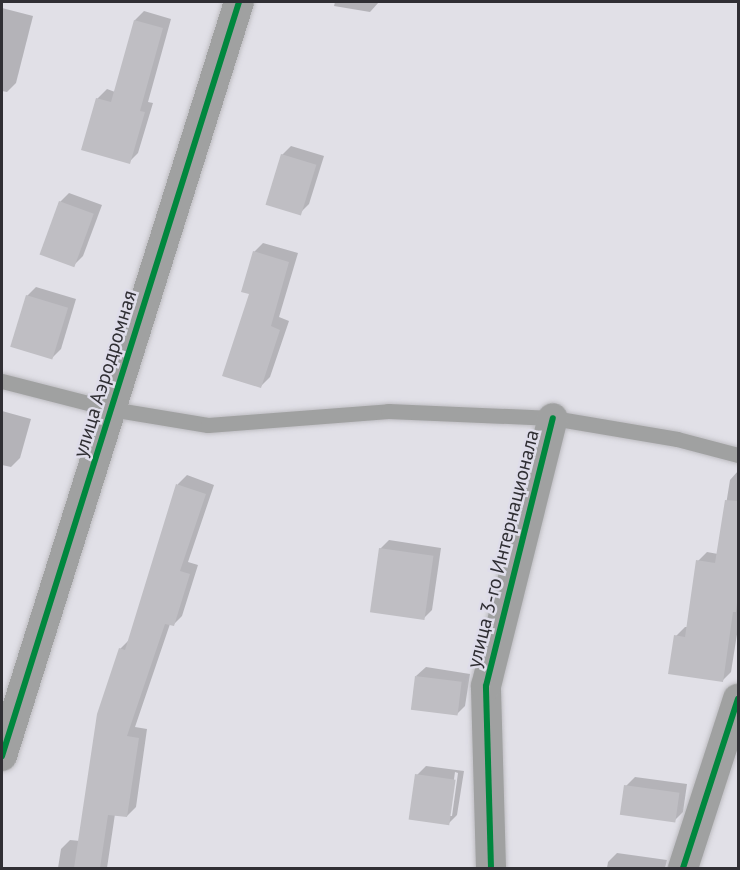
<!DOCTYPE html>
<html>
<head>
<meta charset="utf-8">
<style>
	body { margin:0 }
	#map { position:relative; width:740px; height:870px; overflow:hidden; background:#e1e0e7; font-family:"PT Sans",sans-serif }
	div>[style] { position:absolute }
	[style*='--x'] { left:calc(var(--x)*1px); top:calc(var(--y)*1px); width:calc(var(--w)*1px); rotate:calc(var(--a)*1deg) }
	.shadow>* { inset:0; background:#0003 }
	.building>* { inset:0; background:#bfbec3; transform-origin:0 0 }
	.roads { filter:drop-shadow(0 0 2px #bebdc2) drop-shadow(0 0 2px #bebdc2) }
	.service>* { height:15px; margin:-7.5px; padding:0 7.5px; transform-origin:7.5px; border-radius:7.5px; background:#a0a1a1 }
	.minor>* { height:30px; margin:-15px; padding:0 15px; transform-origin:15px; border-radius:15px; background:#a0a1a1 }
	.cycleway>* { height:6px; margin:-3px; padding:0 3px; transform-origin:3px; border-radius:3px; background:#00873e }
	span { translate:-50% -50%; white-space:nowrap; text-align:center; line-height:1.15; -webkit-text-stroke:5px #dfddea; paint-order:stroke }
	.street-label { font-size:20px; color:#302f34 }
	.frame { position:absolute; inset:0; border:3px solid #302f34; pointer-events:none }
</style>
</head>
<body>
<div id="map">
	<div class="shadow">
		<div style="clip-path:polygon(335px 2px,379px 2px,370px 12px,334px 6px)"></div>
		<div style="clip-path:polygon(2px 8px,33px 16px,16px 83px,7px 92px,2px 91px)"></div>
		<div style="clip-path:polygon(144px 11px,171px 19px,148px 102px,153px 103px,138px 153px,129px 162px,97px 99px,107px 89px,115px 92px,135px 20px)"></div>
		<div style="clip-path:polygon(291px 146px,324px 156px,309px 204px,300px 213px,282px 155px)"></div>
		<div style="clip-path:polygon(69px 193px,102px 205px,83px 256px,74px 265px,60px 202px)"></div>
		<div style="clip-path:polygon(263px 243px,298px 253px,279px 317px,289px 321px,270px 377px,261px 386px,251px 293px,254px 252px)"></div>
		<div style="clip-path:polygon(36px 287px,76px 299px,61px 349px,52px 358px,27px 296px)"></div>
		<div style="clip-path:polygon(2px 411px,31px 419px,20px 458px,11px 467px,2px 465px)"></div>
		<div style="clip-path:polygon(738px 471px,738px 628px,731px 672px,722px 681px,676px 636px,685px 627px,688px 627px,698px 561px,707px 552px,718px 554px,730px 480px)"></div>
		<div style="clip-path:polygon(187px 475px,214px 485px,188px 562px,198px 565px,182px 616px,173px 625px,170px 624px,135px 727px,147px 729px,136px 807px,127px 816px,115px 814px,107px 868px,58px 868px,61px 849px,70px 840px,80px 841px,120px 649px,129px 640px,178px 484px)"></div>
		<div style="clip-path:polygon(389px 540px,441px 548px,432px 610px,423px 619px,380px 549px)"></div>
		<div style="clip-path:polygon(426px 667px,470px 674px,465px 706px,456px 715px,416px 676px)"></div>
		<div style="clip-path:polygon(evenodd,426px 766px,464px 771px,457px 815px,448px 824px,417px 775px,426px 766px,455px 772px,458px 773px,452px 816px,449px 816px,455px 772px)"></div>
		<div style="clip-path:polygon(635px 777px,687px 784px,683px 812px,674px 821px,626px 786px)"></div>
		<div style="clip-path:polygon(617px 853px,667px 860px,665px 868px,607px 868px,608px 862px)"></div>
	</div>
	<div class="building">
		<div style="clip-path:polygon(134px 20px,163px 28px,140px 111px,145px 112px,130px 164px,81px 150px,96px 98px,111px 102px)"></div>
		<div style="left:281px;top:154px;width:37px;height:53px;rotate:17deg"></div>
		<div style="left:59px;top:201px;width:37px;height:57px;rotate:20deg"></div>
		<div style="clip-path:polygon(253px 251px,289px 262px,271px 326px,280px 330px,261px 388px,222px 376px,249px 294px,241px 292px)"></div>
		<div style="left:26px;top:295px;width:44px;height:54px;rotate:17deg"></div>
		<div style="clip-path:polygon(176px 484px,206px 494px,180px 571px,190px 574px,174px 626px,165px 624px,127px 736px,139px 738px,127px 817px,108px 815px,100px 868px,74px 868px,97px 714px,119px 648px,125px 650px)"></div>
		<div style="clip-path:polygon(725px 500px,738px 501px,738px 594px,736px 612px,733px 612px,723px 682px,668px 674px,674px 635px,685px 637px,696px 560px,715px 563px)"></div>
		<div style="left:379px;top:548px;width:55px;height:65px;rotate:8deg"></div>
		<div style="left:415px;top:676px;width:47px;height:34px;rotate:7deg"></div>
		<div style="left:415px;top:774px;width:41px;height:46px;rotate:8deg"></div>
		<div style="left:624px;top:785px;width:56px;height:30px;rotate:8deg"></div>
	</div>
	<div class="roads">
		<div class="service">
			<div style="--x:2;--y:381;--w:113;--a:14.4"></div>
			<div style="--x:111;--y:409;--w:98;--a:9.4"></div>
			<div style="--x:208;--y:425;--w:181;--a:-4.4"></div>
			<div style="--x:388;--y:411;--w:165;--a:2.4"></div>
			<div style="--x:553;--y:418;--w:126;--a:9.6"></div>
			<div style="--x:677;--y:439;--w:63;--a:14.7"></div>
		</div>
		<div class="minor">
			<div style="--x:2;--y:756;--w:790;--a:-72.55"></div>
			<div style="--x:491;--y:868;--w:182;--a:-91.6"></div>
			<div style="--x:486;--y:686;--w:276;--a:-76"></div>
			<div style="--x:683;--y:868;--w:178;--a:-72"></div>
		</div>
	</div>
	<div class="cycleway">
		<div style="--x:2;--y:756;--w:790;--a:-72.55"></div>
		<div style="--x:491;--y:868;--w:182;--a:-91.6"></div>
		<div style="--x:486;--y:686;--w:276;--a:-76"></div>
		<div style="--x:683;--y:868;--w:178;--a:-72"></div>
	</div>
	<div class="street-label">
		<span style="left:105px;top:374px;rotate:-73deg">улица Аэродромная</span>
		<span style="left:503px;top:549px;rotate:-76deg">улица 3-го Интернационала</span>
	</div>
	<div class="frame"></div>
</div>
</body>
</html>
